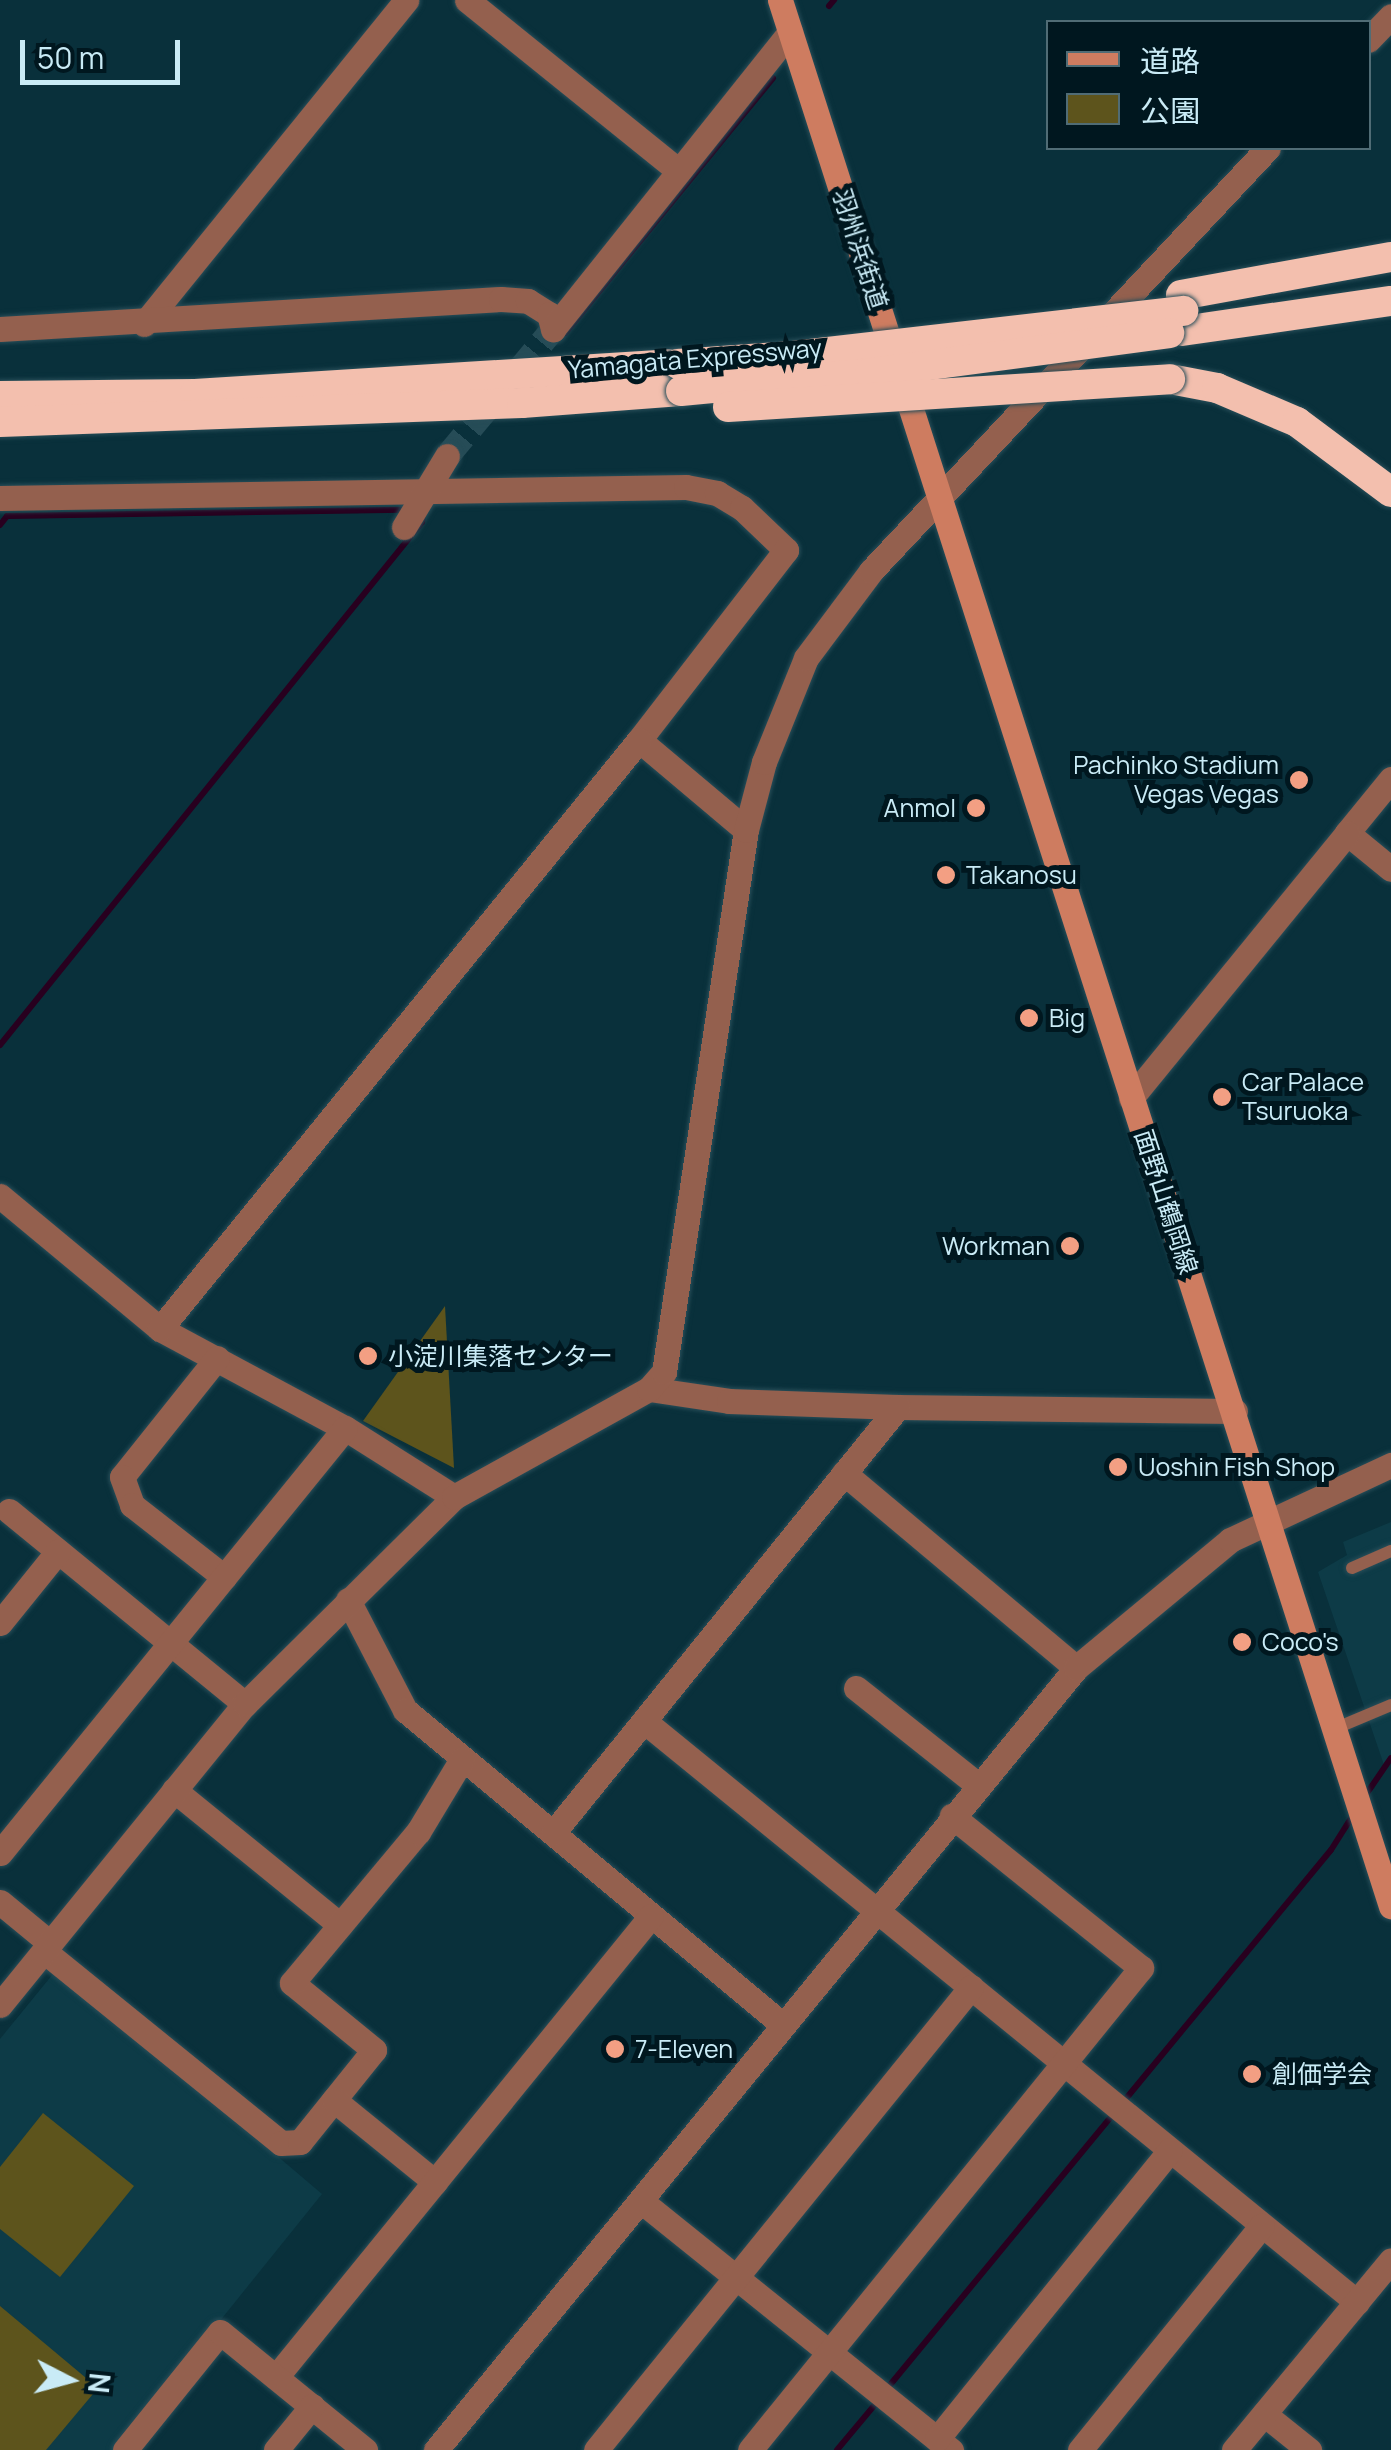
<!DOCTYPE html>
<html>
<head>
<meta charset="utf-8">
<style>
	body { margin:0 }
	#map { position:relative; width:1391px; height:2450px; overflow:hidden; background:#09303b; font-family:Manrope,"Noto Sans JP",sans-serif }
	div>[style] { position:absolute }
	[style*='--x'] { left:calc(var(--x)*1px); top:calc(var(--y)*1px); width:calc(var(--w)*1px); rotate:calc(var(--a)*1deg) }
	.built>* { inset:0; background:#0d3b47 }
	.green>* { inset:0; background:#5d541c }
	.stream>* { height:6px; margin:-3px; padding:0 3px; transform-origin:3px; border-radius:3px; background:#28001f }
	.minor-tunnel>* { height:25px; margin-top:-12.5px; transform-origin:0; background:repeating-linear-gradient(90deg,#264c57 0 25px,transparent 0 37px) }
	.roads { filter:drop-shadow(0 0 2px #284e59) drop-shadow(0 0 2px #284e59) }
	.service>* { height:12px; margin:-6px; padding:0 6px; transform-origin:6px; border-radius:6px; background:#94604e }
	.minor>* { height:25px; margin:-12.5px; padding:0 12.5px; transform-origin:12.5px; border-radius:12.5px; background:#94604e }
	.tertiary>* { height:25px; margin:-12.5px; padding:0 12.5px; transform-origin:12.5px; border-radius:12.5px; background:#94604e }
	.secondary>* { height:25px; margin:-12.5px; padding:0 12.5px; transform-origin:12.5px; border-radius:12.5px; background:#ce7c60 }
	.motorway>* { height:30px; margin:-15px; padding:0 15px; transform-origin:15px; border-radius:15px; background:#f3bfae }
	.bridges { filter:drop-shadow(0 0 2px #284e59) drop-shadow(0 0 2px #284e59) }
	.motorway-bridge>* { height:30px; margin:-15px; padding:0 15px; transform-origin:15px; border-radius:15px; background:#f3bfae }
	.dots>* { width:28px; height:28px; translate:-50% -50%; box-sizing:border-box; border:5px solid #00171f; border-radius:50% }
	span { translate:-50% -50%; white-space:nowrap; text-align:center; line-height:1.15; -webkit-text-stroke:10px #00171f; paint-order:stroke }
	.street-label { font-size:25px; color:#c9ebf6 }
	.poi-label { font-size:25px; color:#c9ebf6 }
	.right { translate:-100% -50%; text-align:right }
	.left { translate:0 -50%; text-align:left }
	.legend { position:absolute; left:1046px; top:20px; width:325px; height:130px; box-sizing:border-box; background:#00171f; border:2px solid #506c75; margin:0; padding:12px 18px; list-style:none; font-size:30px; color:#c9ebf6 }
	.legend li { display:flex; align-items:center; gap:20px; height:50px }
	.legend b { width:50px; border:2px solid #506c75 }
	.north { position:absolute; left:20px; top:2330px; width:100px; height:100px; -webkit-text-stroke:8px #00171f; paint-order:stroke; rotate:96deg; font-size:28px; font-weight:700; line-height:40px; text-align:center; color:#c9ebf6 }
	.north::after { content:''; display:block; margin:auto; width:35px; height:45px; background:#c9ebf6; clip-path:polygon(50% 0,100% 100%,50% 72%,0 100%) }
	.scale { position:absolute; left:20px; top:40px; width:160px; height:45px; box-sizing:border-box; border:5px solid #c9ebf6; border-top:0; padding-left:12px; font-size:30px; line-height:35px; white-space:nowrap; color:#c9ebf6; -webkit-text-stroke:8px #00171f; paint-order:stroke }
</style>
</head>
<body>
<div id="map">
	<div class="built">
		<div style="clip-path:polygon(1391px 1522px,1391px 1757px,1384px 1765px,1318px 1572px,1347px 1555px,1343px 1542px)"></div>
		<div style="clip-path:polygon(57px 1969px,322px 2194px,116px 2450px,0 2450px,0 2039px)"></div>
	</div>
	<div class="green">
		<div style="clip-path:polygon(445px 1306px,454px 1468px,363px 1421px)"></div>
		<div style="clip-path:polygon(43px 2113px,134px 2186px,60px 2277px,0 2229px,0 2167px)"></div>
		<div style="clip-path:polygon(0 2306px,98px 2388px,46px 2450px,0 2450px)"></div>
	</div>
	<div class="stream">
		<div style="--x:829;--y:6;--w:8;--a:-50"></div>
		<div style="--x:565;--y:333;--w:329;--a:-50.8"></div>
		<div style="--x:0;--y:525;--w:11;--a:-52"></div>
		<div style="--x:7;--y:516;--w:397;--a:-0.9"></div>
		<div style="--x:0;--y:1045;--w:672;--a:-51.1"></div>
		<div style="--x:422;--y:522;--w:7;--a:-82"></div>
		<div style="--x:1365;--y:1796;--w:46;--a:-55.6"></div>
		<div style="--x:1124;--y:2101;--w:325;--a:-50.5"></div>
		<div style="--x:1331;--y:1850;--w:41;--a:-57.8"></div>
		<div style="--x:885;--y:2391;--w:363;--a:-50.5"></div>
		<div style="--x:837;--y:2450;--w:64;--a:-50.1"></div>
	</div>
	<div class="minor-tunnel">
		<div style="--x:447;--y:456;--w:165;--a:-50.2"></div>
	</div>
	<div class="roads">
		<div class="service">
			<div style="--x:1352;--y:1568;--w:43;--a:-23.6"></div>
			<div style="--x:1334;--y:1729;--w:62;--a:-22.8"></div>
		</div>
		<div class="minor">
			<div style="--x:467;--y:0;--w:272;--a:38.9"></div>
			<div style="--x:144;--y:324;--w:417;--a:-51"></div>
			<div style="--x:0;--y:329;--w:502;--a:-3.43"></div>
			<div style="--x:501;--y:299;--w:27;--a:4"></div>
			<div style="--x:528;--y:301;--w:25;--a:32"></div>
			<div style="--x:549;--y:314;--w:16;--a:75"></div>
			<div style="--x:553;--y:329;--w:380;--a:-51.4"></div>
			<div style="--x:0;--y:498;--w:686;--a:-0.92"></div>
			<div style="--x:686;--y:487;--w:32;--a:11"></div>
			<div style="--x:717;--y:493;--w:29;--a:31"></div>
			<div style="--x:742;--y:508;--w:61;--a:43.7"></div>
			<div style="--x:786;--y:550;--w:240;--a:127.7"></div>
			<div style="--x:639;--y:740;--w:140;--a:40.1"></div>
			<div style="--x:404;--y:527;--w:83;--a:-58.8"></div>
			<div style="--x:0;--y:1196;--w:208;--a:39.7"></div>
			<div style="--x:160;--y:1329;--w:210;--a:28.2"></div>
			<div style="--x:345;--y:1428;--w:129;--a:32.3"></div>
			<div style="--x:160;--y:1329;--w:759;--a:-50.88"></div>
			<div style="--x:217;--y:1358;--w:152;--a:128.6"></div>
			<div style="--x:122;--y:1477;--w:30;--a:70"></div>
			<div style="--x:132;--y:1505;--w:117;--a:38"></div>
			<div style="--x:649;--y:1389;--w:81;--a:8.5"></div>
			<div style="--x:729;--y:1401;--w:169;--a:2"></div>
			<div style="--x:898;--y:1407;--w:337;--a:0.7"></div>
			<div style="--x:844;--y:1473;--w:303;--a:40"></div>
			<div style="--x:9;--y:1511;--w:305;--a:39.3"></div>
			<div style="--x:348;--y:1600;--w:124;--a:62.6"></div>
			<div style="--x:405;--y:1710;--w:492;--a:39.8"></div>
			<div style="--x:0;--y:1623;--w:92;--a:-51.1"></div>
			<div style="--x:856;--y:1688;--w:156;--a:38.5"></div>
			<div style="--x:644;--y:1721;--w:920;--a:39.18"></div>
			<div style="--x:174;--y:1790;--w:214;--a:39.1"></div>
			<div style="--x:553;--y:1833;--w:548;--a:-51"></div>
			<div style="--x:0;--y:1853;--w:547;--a:-50.93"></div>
			<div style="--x:0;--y:1902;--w:65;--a:39.4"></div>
			<div style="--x:44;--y:1951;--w:305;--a:39"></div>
			<div style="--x:281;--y:2143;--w:19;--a:-3"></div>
			<div style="--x:300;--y:2142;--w:118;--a:-51.2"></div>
			<div style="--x:374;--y:2050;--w:106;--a:-140.7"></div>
			<div style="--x:292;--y:1983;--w:197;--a:-50.2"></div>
			<div style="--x:418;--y:1832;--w:85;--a:-58.9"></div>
			<div style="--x:334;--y:2100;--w:130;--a:39.1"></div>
			<div style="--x:641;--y:2201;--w:398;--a:38.8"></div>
			<div style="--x:276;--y:2377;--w:594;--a:-50.87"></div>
			<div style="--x:1264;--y:2414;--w:58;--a:38.7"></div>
			<div style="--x:937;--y:2439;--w:371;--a:-51.1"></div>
			<div style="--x:125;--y:2450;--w:151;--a:-51.2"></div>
			<div style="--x:220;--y:2332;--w:187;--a:39.1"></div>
			<div style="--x:276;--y:2450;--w:57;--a:-50.7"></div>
			<div style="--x:596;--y:2450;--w:596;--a:-50.99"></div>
			<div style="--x:750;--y:2450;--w:621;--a:-50.95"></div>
			<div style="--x:1141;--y:1968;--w:243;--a:-141.2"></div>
			<div style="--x:1080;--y:2450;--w:289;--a:-51"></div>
			<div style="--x:1234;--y:2450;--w:246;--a:-50.4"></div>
		</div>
		<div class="tertiary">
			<div style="--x:1368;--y:40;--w:33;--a:-46"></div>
			<div style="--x:1391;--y:779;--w:70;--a:129.2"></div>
			<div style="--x:1347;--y:833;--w:57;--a:39.3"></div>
			<div style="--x:1131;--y:1098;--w:342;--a:-50.8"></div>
			<div style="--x:0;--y:2005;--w:388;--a:-50.9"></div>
			<div style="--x:245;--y:1704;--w:294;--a:-44.7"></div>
			<div style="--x:454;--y:1497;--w:223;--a:-29"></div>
			<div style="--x:649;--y:1389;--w:23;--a:-49"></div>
			<div style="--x:664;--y:1372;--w:548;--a:-81.4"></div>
			<div style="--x:746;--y:830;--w:70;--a:-75.2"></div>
			<div style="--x:764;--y:762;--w:112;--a:-68"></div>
			<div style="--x:806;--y:658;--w:109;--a:-53.2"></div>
			<div style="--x:871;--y:571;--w:580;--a:-46.82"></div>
			<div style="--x:436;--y:2450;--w:1011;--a:-50.7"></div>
			<div style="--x:1076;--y:1668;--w:200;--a:-39.7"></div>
			<div style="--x:1230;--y:1540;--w:178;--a:-25"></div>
		</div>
		<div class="secondary">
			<div style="--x:780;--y:0;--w:2002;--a:72.23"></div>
		</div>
		<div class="motorway">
			<div style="--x:1181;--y:295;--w:213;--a:-10.3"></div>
			<div style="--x:1182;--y:331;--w:211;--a:-8.2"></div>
			<div style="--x:1170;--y:379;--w:48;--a:10.8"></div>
			<div style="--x:1217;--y:388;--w:87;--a:23"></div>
			<div style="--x:1297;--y:422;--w:117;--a:36.7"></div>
			<div style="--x:0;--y:396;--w:195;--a:-0.6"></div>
			<div style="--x:195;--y:394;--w:484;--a:-3.6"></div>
			<div style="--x:0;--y:422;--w:522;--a:-2.08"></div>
			<div style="--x:522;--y:403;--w:159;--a:-4.3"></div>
		</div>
	</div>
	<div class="bridges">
		<div class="motorway-bridge">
			<div style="--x:678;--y:364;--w:115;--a:-4"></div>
			<div style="--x:793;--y:356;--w:393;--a:-6.6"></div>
			<div style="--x:681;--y:391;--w:190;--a:-5.4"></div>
			<div style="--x:870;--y:373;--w:302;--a:-7.6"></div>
			<div style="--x:728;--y:407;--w:443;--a:-3.6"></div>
		</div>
	</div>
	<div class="dots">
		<div style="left:1299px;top:780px;background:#f39f83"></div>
		<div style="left:976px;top:808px;background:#f39f83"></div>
		<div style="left:946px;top:875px;background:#f39f83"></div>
		<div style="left:1029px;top:1018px;background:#f39f83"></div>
		<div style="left:1222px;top:1097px;background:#f39f83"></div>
		<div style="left:1070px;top:1246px;background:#f39f83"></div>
		<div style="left:368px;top:1356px;background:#f39f83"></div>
		<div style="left:1118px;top:1467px;background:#f39f83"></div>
		<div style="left:1242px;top:1642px;background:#f39f83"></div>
		<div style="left:615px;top:2049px;background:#f39f83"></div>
		<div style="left:1252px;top:2074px;background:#f39f83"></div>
	</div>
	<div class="street-label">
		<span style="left:860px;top:249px;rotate:72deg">羽州浜街道</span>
		<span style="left:695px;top:359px;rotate:-5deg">Yamagata Expressway</span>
		<span style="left:1166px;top:1202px;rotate:72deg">面野山鶴岡線</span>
	</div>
	<div class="poi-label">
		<span class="right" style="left:1279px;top:780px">Pachinko Stadium<br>Vegas Vegas</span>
		<span class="right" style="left:956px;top:808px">Anmol</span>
		<span class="left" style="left:966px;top:875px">Takanosu</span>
		<span class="left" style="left:1049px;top:1018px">Big</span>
		<span class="left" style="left:1242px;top:1097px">Car Palace<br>Tsuruoka</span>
		<span class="right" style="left:1050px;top:1246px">Workman</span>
		<span class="left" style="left:388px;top:1356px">小淀川集落センター</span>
		<span class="left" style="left:1138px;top:1467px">Uoshin Fish Shop</span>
		<span class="left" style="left:1262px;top:1642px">Coco's</span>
		<span class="left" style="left:635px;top:2049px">7-Eleven</span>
		<span class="left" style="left:1272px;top:2074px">創価学会</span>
	</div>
	<ul class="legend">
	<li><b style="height:12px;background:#ce7c60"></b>道路</li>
	<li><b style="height:28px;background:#5d541c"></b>公園</li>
	</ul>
	<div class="north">N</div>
	<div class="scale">50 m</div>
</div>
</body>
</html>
